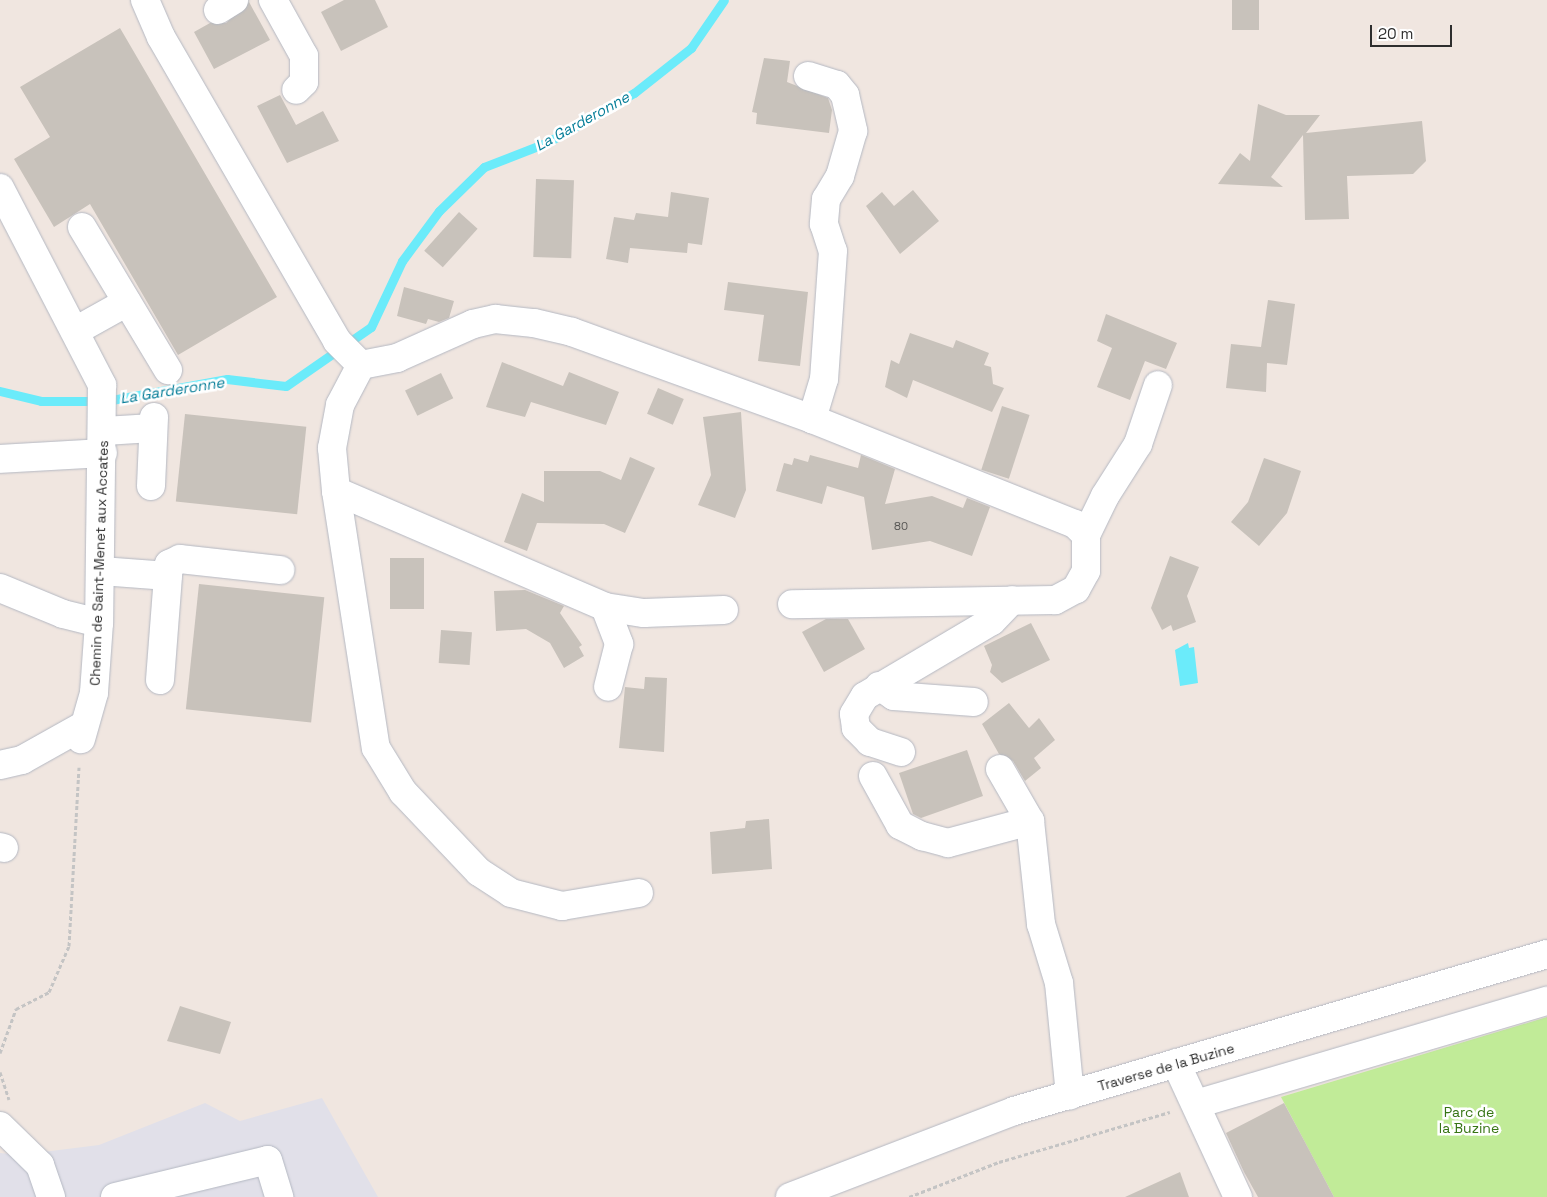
<!DOCTYPE html>
<html>
<head>
<meta charset="utf-8">
<style>
	body { margin:0 }
	#map { position:relative; width:1547px; height:1197px; overflow:hidden; background:#f0e6e0; font-family:"Space Grotesk",sans-serif }
	div>[style] { position:absolute }
	[style*='--x'] { left:calc(var(--x)*1px); top:calc(var(--y)*1px); width:calc(var(--w)*1px); rotate:calc(var(--a)*1deg) }
	.industrial>* { inset:0; background:#e1e0e9 }
	.green>* { inset:0; background:#c1eb98 }
	.water>* { inset:0; background:#6bebfa }
	.stream>* { height:9px; margin:-4.5px; padding:0 4.5px; transform-origin:4.5px; border-radius:4.5px; background:#6bebfa }
	.building>* { inset:0; background:#c8c2bb; transform-origin:0 0 }
	.path>* { height:3px; margin-top:-1.5px; transform-origin:0; background:repeating-linear-gradient(90deg,#c4c4c4 0 4px,transparent 0 6.5px) }
	.roads { filter:drop-shadow(0 0 1px #b4b8c2) drop-shadow(0 0 1px #b4b8c2) }
	.minor>* { height:28px; margin:-14px; padding:0 14px; transform-origin:14px; border-radius:14px; background:#fff }
	span { translate:-50% -50%; white-space:nowrap; text-align:center; line-height:1.15; -webkit-text-stroke:5px #fff; paint-order:stroke }
	.number-label { font-size:11px; color:#545351 }
	.number-label span { -webkit-text-stroke-width:0 }
	.street-label { font-size:14px; color:#2e2e2e }
	.park-label { font-size:14px; color:#377514 }
	.water-label { font-size:15px; color:#037c97; font-style:italic }
	.scale { position:absolute; left:1370px; top:25px; width:82px; height:22px; box-sizing:border-box; border:2px solid #2e2e2e; border-top:0; padding-left:6px; font-size:15px; line-height:18px; white-space:nowrap; color:#2e2e2e; -webkit-text-stroke:4px #fff; paint-order:stroke }
</style>
</head>
<body>
<div id="map">
	<div class="industrial">
		<div style="clip-path:polygon(322px 1098px,378px 1197px,0 1197px,0 1153px,19px 1155px,99px 1145px,205px 1103px,240px 1121px)"></div>
	</div>
	<div class="green">
		<div style="clip-path:polygon(1547px 1017px,1547px 1197px,1334px 1197px,1281px 1097px)"></div>
	</div>
	<div class="water">
		<div style="clip-path:polygon(1188px 643px,1189px 648px,1194px 647px,1198px 683px,1180px 686px,1175px 650px)"></div>
	</div>
	<div class="stream">
		<div style="--x:0;--y:391;--w:42;--a:13.7"></div>
		<div style="--x:41;--y:401;--w:65;--a:0"></div>
		<div style="--x:106;--y:401;--w:123;--a:-10.3"></div>
		<div style="--x:227;--y:379;--w:59;--a:6.8"></div>
		<div style="--x:286;--y:386;--w:103;--a:-34.8"></div>
		<div style="--x:371;--y:327;--w:73;--a:-64.8"></div>
		<div style="--x:402;--y:261;--w:62;--a:-53.5"></div>
		<div style="--x:439;--y:211;--w:63;--a:-44.4"></div>
		<div style="--x:484;--y:167;--w:69;--a:-21.3"></div>
		<div style="--x:548;--y:142;--w:99;--a:-29.7"></div>
		<div style="--x:634;--y:93;--w:73;--a:-38.3"></div>
		<div style="--x:691;--y:48;--w:58;--a:-55.5"></div>
	</div>
	<div class="building">
		<div style="clip-path:polygon(344px 0,375px 0,388px 27px,341px 51px,321px 12px)"></div>
		<div style="left:1232px;top:0;width:27px;height:30px"></div>
		<div style="clip-path:polygon(249px 2px,270px 40px,214px 69px,194px 32px,210px 23px,226px 23px)"></div>
		<div style="clip-path:polygon(120px 28px,277px 297px,178px 355px,90px 204px,54px 227px,14px 159px,50px 137px,20px 87px)"></div>
		<div style="clip-path:polygon(764px 58px,790px 61px,787px 82px,828px 98px,832px 110px,829px 133px,756px 124px,757px 113px,752px 112px)"></div>
		<div style="clip-path:polygon(280px 95px,296px 125px,323px 111px,339px 141px,287px 163px,257px 106px)"></div>
		<div style="clip-path:polygon(1258px 104px,1286px 115px,1320px 115px,1306px 133px,1422px 121px,1426px 161px,1413px 174px,1347px 176px,1349px 219px,1305px 220px,1303px 135px,1271px 177px,1283px 187px,1218px 184px,1240px 153px,1250px 161px)"></div>
		<div style="left:536px;top:179px;width:38px;height:78px;rotate:2deg"></div>
		<div style="clip-path:polygon(913px 190px,939px 221px,900px 254px,866px 206px,882px 192px,894px 206px)"></div>
		<div style="clip-path:polygon(671px 192px,709px 198px,702px 245px,688px 243px,687px 253px,630px 248px,628px 263px,606px 259px,614px 217px,634px 220px,636px 213px,668px 217px)"></div>
		<div style="left:459px;top:212px;width:25px;height:52px;rotate:42deg"></div>
		<div style="clip-path:polygon(728px 282px,808px 292px,800px 366px,758px 361px,764px 315px,724px 310px)"></div>
		<div style="clip-path:polygon(404px 287px,454px 301px,449px 318px,439px 322px,428px 319px,426px 324px,397px 316px)"></div>
		<div style="clip-path:polygon(1268px 300px,1295px 304px,1287px 365px,1267px 363px,1266px 392px,1226px 388px,1231px 344px,1261px 347px)"></div>
		<div style="clip-path:polygon(1106px 314px,1177px 343px,1166px 369px,1145px 361px,1130px 400px,1097px 387px,1112px 348px,1097px 341px)"></div>
		<div style="clip-path:polygon(910px 333px,953px 348px,956px 340px,989px 353px,984px 365px,991px 367px,993px 384px,1004px 388px,992px 412px,913px 380px,907px 398px,885px 387px,891px 360px,899px 364px)"></div>
		<div style="clip-path:polygon(502px 362px,563px 386px,569px 372px,619px 392px,606px 425px,531px 402px,525px 417px,486px 407px)"></div>
		<div style="left:441px;top:373px;width:28px;height:40px;rotate:64deg"></div>
		<div style="left:658px;top:388px;width:28px;height:28px;rotate:23deg"></div>
		<div style="left:1002px;top:406px;width:29px;height:67px;rotate:18deg"></div>
		<div style="clip-path:polygon(741px 412px,746px 490px,735px 518px,698px 505px,711px 475px,703px 417px)"></div>
		<div style="left:185px;top:414px;width:122px;height:88px;rotate:6deg"></div>
		<div style="clip-path:polygon(810px 455px,858px 468px,861px 455px,895px 469px,885px 504px,932px 496px,963px 508px,967px 498px,990px 507px,972px 556px,930px 541px,872px 550px,864px 497px,827px 486px,822px 504px,776px 491px,784px 463px,792px 465px,794px 458px,808px 462px)"></div>
		<div style="clip-path:polygon(630px 457px,655px 468px,625px 533px,604px 524px,537px 523px,527px 551px,504px 542px,522px 493px,544px 502px,544px 471px,600px 471px,621px 480px)"></div>
		<div style="clip-path:polygon(1264px 458px,1301px 471px,1287px 513px,1259px 546px,1231px 522px,1248px 502px)"></div>
		<div style="clip-path:polygon(1170px 556px,1199px 567px,1187px 596px,1196px 622px,1173px 631px,1171px 625px,1162px 630px,1151px 608px)"></div>
		<div style="left:390px;top:558px;width:34px;height:51px"></div>
		<div style="left:199px;top:584px;width:126px;height:126px;rotate:6deg"></div>
		<div style="clip-path:polygon(525px 590px,564px 606px,560px 613px,582px 645px,579px 647px,584px 656px,564px 668px,550px 643px,526px 629px,496px 631px,494px 591px)"></div>
		<div style="clip-path:polygon(826px 619px,848px 619px,865px 649px,824px 672px,802px 632px)"></div>
		<div style="clip-path:polygon(1031px 623px,1050px 660px,1002px 683px,990px 672px,992px 665px,984px 646px)"></div>
		<div style="left:441px;top:630px;width:31px;height:33px;rotate:4deg"></div>
		<div style="clip-path:polygon(645px 677px,667px 678px,664px 752px,619px 748px,625px 687px,644px 689px)"></div>
		<div style="clip-path:polygon(1009px 703px,1029px 728px,1039px 718px,1055px 740px,1034px 758px,1041px 768px,1025px 781px,1013px 761px,999px 754px,982px 724px)"></div>
		<div style="clip-path:polygon(967px 750px,983px 796px,921px 818px,913px 814px,899px 773px)"></div>
		<div style="clip-path:polygon(769px 819px,772px 869px,712px 874px,710px 832px,745px 828px,746px 821px)"></div>
		<div style="clip-path:polygon(180px 1006px,231px 1022px,220px 1054px,167px 1041px)"></div>
		<div style="clip-path:polygon(1284px 1103px,1306px 1144px,1334px 1197px,1258px 1197px,1244px 1172px,1226px 1133px)"></div>
		<div style="clip-path:polygon(1180px 1172px,1189px 1197px,1125px 1197px)"></div>
	</div>
	<div class="path">
		<div style="--x:0;--y:1053;--w:47;--a:-70"></div>
		<div style="--x:16;--y:1009;--w:37;--a:-27"></div>
		<div style="--x:49;--y:992;--w:50;--a:-66.5"></div>
		<div style="--x:69;--y:946;--w:179;--a:-86.8"></div>
		<div style="--x:0;--y:1072;--w:29;--a:72"></div>
		<div style="--x:909;--y:1197;--w:97;--a:-21.3"></div>
		<div style="--x:999;--y:1162;--w:178;--a:-16.3"></div>
	</div>
	<div class="roads">
		<div class="minor">
			<div style="--x:145;--y:0;--w:40;--a:66.6"></div>
			<div style="--x:161;--y:37;--w:351;--a:59.9"></div>
			<div style="--x:337;--y:341;--w:34;--a:45"></div>
			<div style="--x:361;--y:365;--w:37;--a:-11"></div>
			<div style="--x:397;--y:358;--w:83;--a:-24.1"></div>
			<div style="--x:473;--y:324;--w:23;--a:-13"></div>
			<div style="--x:495;--y:319;--w:39;--a:6"></div>
			<div style="--x:534;--y:323;--w:39;--a:13"></div>
			<div style="--x:572;--y:332;--w:255;--a:19.9"></div>
			<div style="--x:812;--y:419;--w:283;--a:21.8"></div>
			<div style="--x:1075;--y:524;--w:16;--a:45"></div>
			<div style="--x:1086;--y:535;--w:36;--a:90"></div>
			<div style="--x:1086;--y:571;--w:21;--a:119"></div>
			<div style="--x:1076;--y:589;--w:24;--a:152"></div>
			<div style="--x:1055;--y:600;--w:263;--a:179.1"></div>
			<div style="--x:273;--y:0;--w:64;--a:61"></div>
			<div style="--x:304;--y:56;--w:26;--a:90"></div>
			<div style="--x:304;--y:82;--w:11;--a:135"></div>
			<div style="--x:218;--y:10;--w:19;--a:-32"></div>
			<div style="--x:808;--y:76;--w:30;--a:17"></div>
			<div style="--x:837;--y:85;--w:13;--a:51"></div>
			<div style="--x:845;--y:95;--w:37;--a:77"></div>
			<div style="--x:853;--y:131;--w:47;--a:106.1"></div>
			<div style="--x:840;--y:176;--w:27;--a:121"></div>
			<div style="--x:826;--y:199;--w:25;--a:95"></div>
			<div style="--x:824;--y:224;--w:28;--a:72"></div>
			<div style="--x:833;--y:251;--w:128;--a:94"></div>
			<div style="--x:824;--y:379;--w:42;--a:106.7"></div>
			<div style="--x:0;--y:188;--w:222;--a:62.6"></div>
			<div style="--x:102;--y:385;--w:238;--a:90.7"></div>
			<div style="--x:99;--y:623;--w:70;--a:94.1"></div>
			<div style="--x:94;--y:693;--w:48;--a:105.8"></div>
			<div style="--x:82;--y:227;--w:167;--a:59"></div>
			<div style="--x:77;--y:330;--w:57;--a:-29.2"></div>
			<div style="--x:361;--y:365;--w:45;--a:117.7"></div>
			<div style="--x:340;--y:405;--w:44;--a:100.5"></div>
			<div style="--x:332;--y:448;--w:43;--a:84.7"></div>
			<div style="--x:336;--y:491;--w:293;--a:23.3"></div>
			<div style="--x:605;--y:607;--w:40;--a:69"></div>
			<div style="--x:619;--y:644;--w:44;--a:104.3"></div>
			<div style="--x:104;--y:431;--w:49;--a:-3.5"></div>
			<div style="--x:0;--y:459;--w:103;--a:-3.3"></div>
			<div style="--x:151;--y:486;--w:69;--a:-87.5"></div>
			<div style="--x:336;--y:491;--w:260;--a:81.2"></div>
			<div style="--x:376;--y:748;--w:52;--a:58.5"></div>
			<div style="--x:403;--y:792;--w:110;--a:46.5"></div>
			<div style="--x:479;--y:872;--w:38;--a:33"></div>
			<div style="--x:511;--y:893;--w:53;--a:14.3"></div>
			<div style="--x:562;--y:906;--w:78;--a:-9.6"></div>
			<div style="--x:1086;--y:535;--w:43;--a:-64"></div>
			<div style="--x:1105;--y:496;--w:62;--a:-57.6"></div>
			<div style="--x:1138;--y:444;--w:62;--a:-71.3"></div>
			<div style="--x:101;--y:571;--w:67;--a:4.3"></div>
			<div style="--x:0;--y:588;--w:68;--a:22.4"></div>
			<div style="--x:63;--y:614;--w:37;--a:14"></div>
			<div style="--x:605;--y:607;--w:39;--a:9"></div>
			<div style="--x:644;--y:613;--w:80;--a:-2.1"></div>
			<div style="--x:160;--y:680;--w:116;--a:-85.6"></div>
			<div style="--x:169;--y:564;--w:12;--a:-24"></div>
			<div style="--x:180;--y:559;--w:101;--a:6.3"></div>
			<div style="--x:879;--y:686;--w:18;--a:34"></div>
			<div style="--x:894;--y:696;--w:80;--a:4.3"></div>
			<div style="--x:901;--y:752;--w:33;--a:-162"></div>
			<div style="--x:870;--y:742;--w:20;--a:-135"></div>
			<div style="--x:856;--y:728;--w:14;--a:-98"></div>
			<div style="--x:854;--y:714;--w:21;--a:-59"></div>
			<div style="--x:865;--y:696;--w:147;--a:-30.6"></div>
			<div style="--x:992;--y:621;--w:29;--a:-46"></div>
			<div style="--x:0;--y:765;--w:23;--a:-13"></div>
			<div style="--x:22;--y:760;--w:68;--a:-29.2"></div>
			<div style="--x:1000;--y:769;--w:60;--a:60"></div>
			<div style="--x:1030;--y:821;--w:104;--a:83.9"></div>
			<div style="--x:1041;--y:924;--w:62;--a:73"></div>
			<div style="--x:1059;--y:983;--w:113;--a:84.4"></div>
			<div style="--x:873;--y:776;--w:56;--a:61.1"></div>
			<div style="--x:900;--y:825;--w:25;--a:27"></div>
			<div style="--x:922;--y:836;--w:27;--a:15"></div>
			<div style="--x:948;--y:843;--w:85;--a:-15"></div>
			<div style="--x:0;--y:847;--w:4;--a:14"></div>
			<div style="--x:1176;--y:1063;--w:148;--a:65.2"></div>
			<div style="--x:1196;--y:1104;--w:366;--a:-16.4"></div>
			<div style="--x:0;--y:1126;--w:56;--a:44.3"></div>
			<div style="--x:40;--y:1165;--w:34;--a:71"></div>
			<div style="--x:115;--y:1197;--w:157;--a:-13.6"></div>
			<div style="--x:268;--y:1160;--w:39;--a:73"></div>
			<div style="--x:790;--y:1197;--w:240;--a:-21"></div>
			<div style="--x:1014;--y:1111;--w:556;--a:-16.41"></div>
		</div>
	</div>
	<div class="number-label">
		<span style="left:901px;top:526px">80</span>
	</div>
	<div class="street-label">
		<span style="left:99px;top:563px;rotate:-88deg">Chemin de Saint-Menet aux Accates</span>
		<span style="left:1166px;top:1067px;rotate:-16deg">Traverse de la Buzine</span>
	</div>
	<div class="park-label">
		<span style="left:1469px;top:1120px">Parc de<br>la Buzine</span>
	</div>
	<div class="water-label">
		<span style="left:582px;top:121px;rotate:-29deg">La Garderonne</span>
		<span style="left:172px;top:390px;rotate:-9deg">La Garderonne</span>
	</div>
	<div class="scale">20 m</div>
</div>
</body>
</html>
